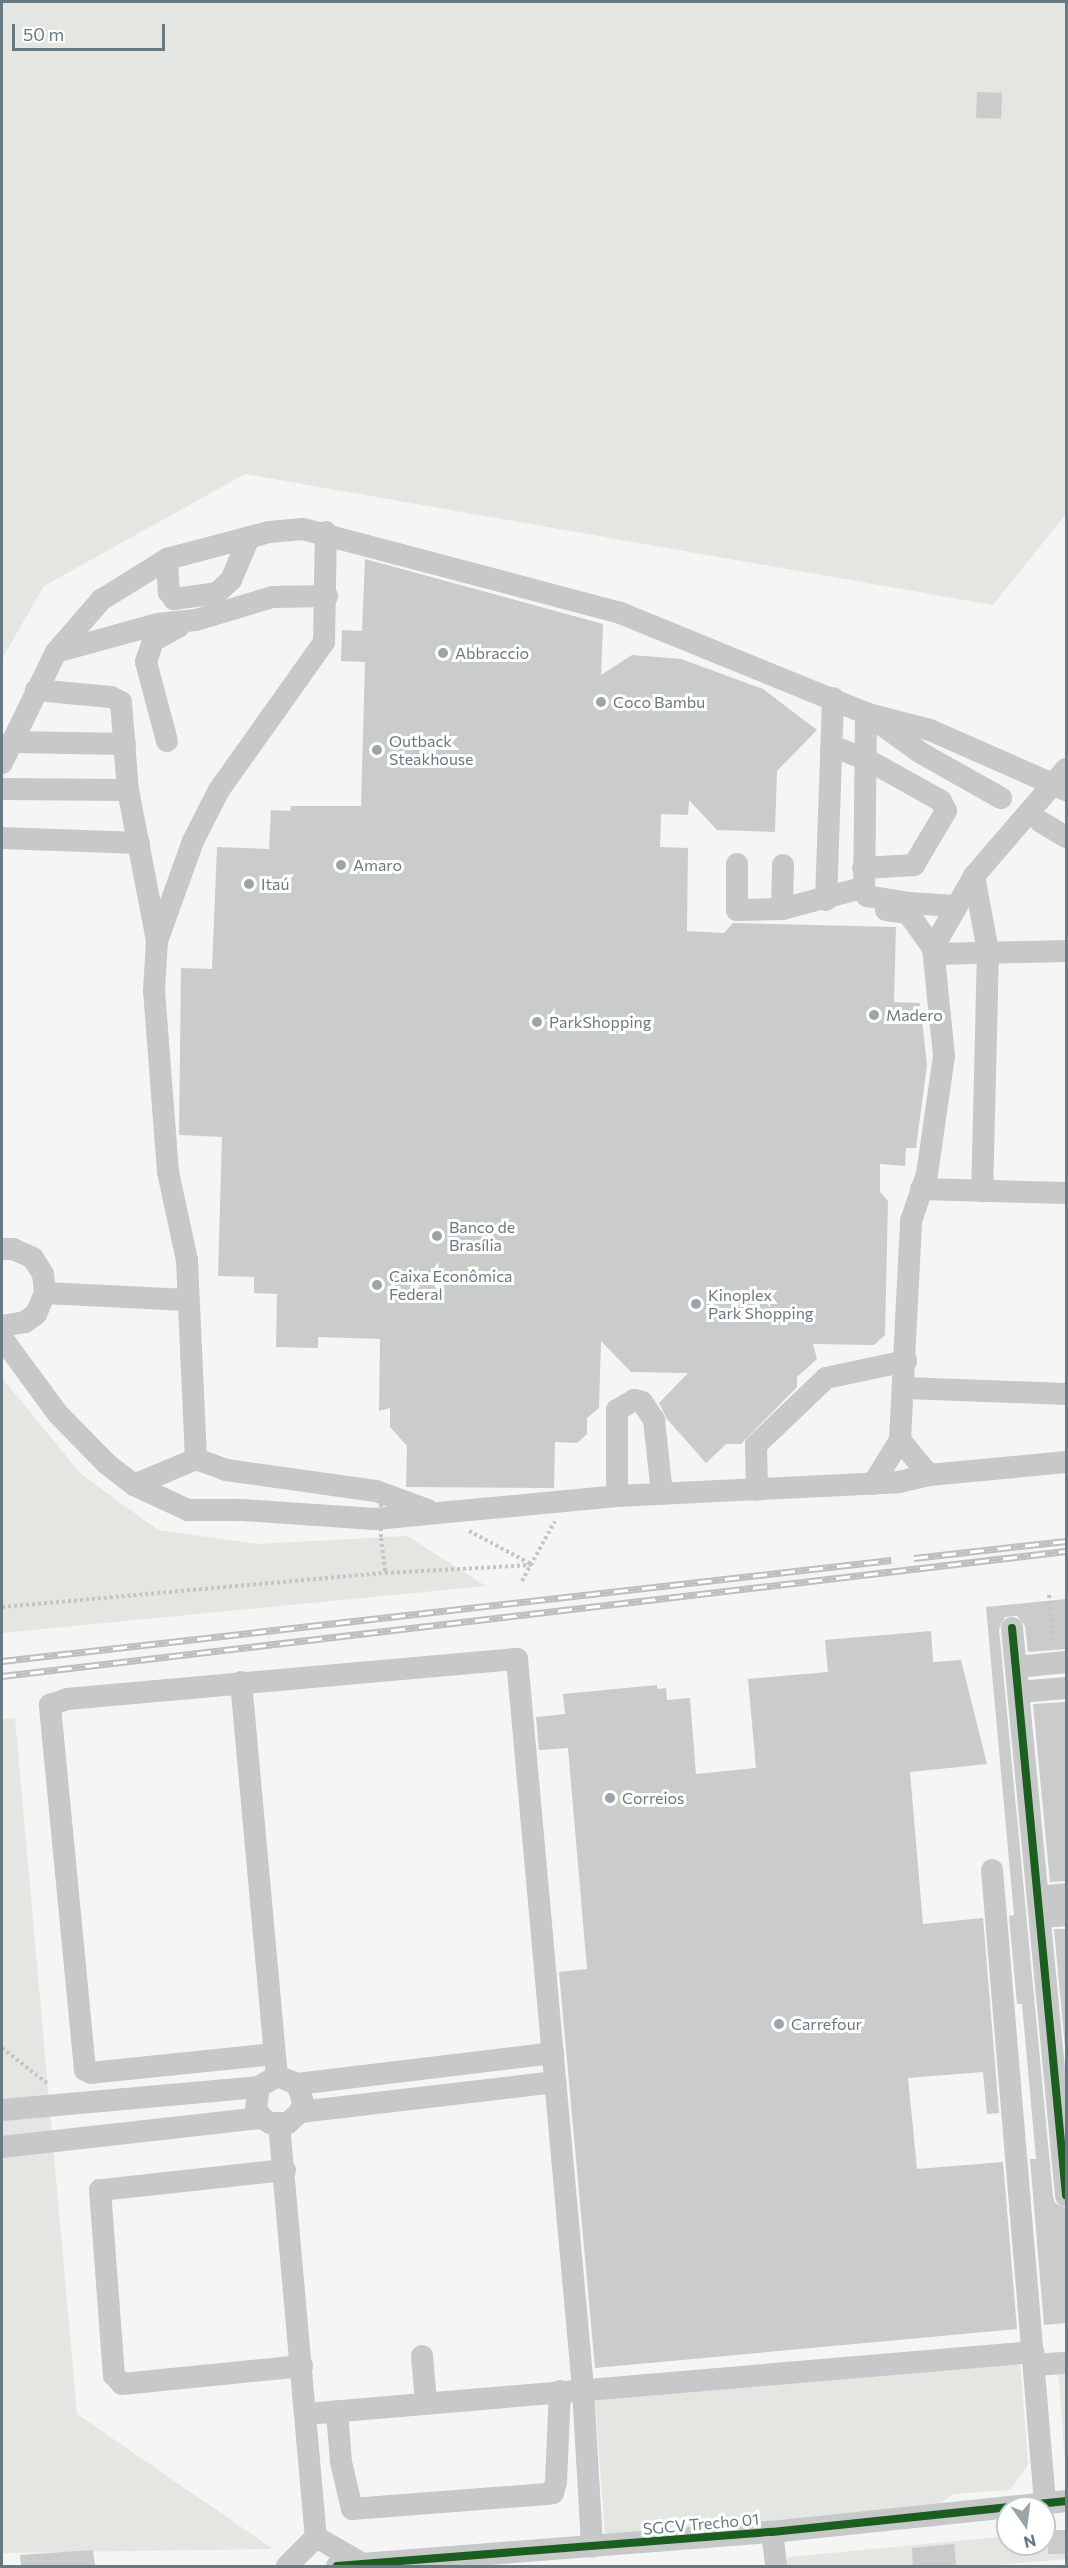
<!DOCTYPE html>
<html>
<head>
<meta charset="utf-8">
<style>
	body { margin:0 }
	#map { position:relative; width:1068px; height:2568px; overflow:hidden; background:#f5f5f4; font-family:Commissioner,sans-serif }
	div>[style] { position:absolute }
	[style*='--x'] { left:calc(var(--x)*1px); top:calc(var(--y)*1px); width:calc(var(--w)*1px); rotate:calc(var(--a)*1deg) }
	.green>* { inset:0; background:#e4e6e2 }
	.building>* { inset:0; background:#cacbcb; transform-origin:0 0 }
	.path>* { height:4px; margin-top:-2px; transform-origin:0; background:repeating-linear-gradient(90deg,#c5c5c6 0 3px,transparent 0 6px) }
	.minor>* { height:22px; margin:-11px; padding:0 11px; transform-origin:11px; border-radius:11px; background:#c6c8c9 }
	.rail>* { height:7px; margin-top:-3.5px; transform-origin:0; background:repeating-linear-gradient(90deg,#fff 0 14px,#bdbfbf 0 28px); box-sizing:border-box; border-block:2px solid #bdbfbf }
	.path-bridge>* { height:4px; margin-top:-2px; transform-origin:0; background:repeating-linear-gradient(90deg,#c5c5c6 0 3px,transparent 0 6px) }
	.cycleway>* { height:8px; margin:-4px; padding:0 4px; transform-origin:4px; border-radius:4px; background:#1b5e20 }
	.dots>* { width:16px; height:16px; translate:-50% -50%; box-sizing:border-box; border:3px solid #fff; border-radius:50% }
	span { translate:-50% -50%; white-space:nowrap; text-align:center; line-height:1.15; -webkit-text-stroke:6px #fff; paint-order:stroke }
	.poi-label { font-size:16px; color:#697981 }
	.left { translate:0 -50%; text-align:left }
	.street-label { font-size:16px; color:#697981 }
	.frame { position:absolute; inset:0; border:3px solid #697981; pointer-events:none }
	.north { position:absolute; left:996px; top:2496px; width:60px; height:60px; box-sizing:border-box; background:#fff; border:2px solid #c3c9cd; border-radius:50%; rotate:166deg; font-size:16px; font-weight:700; line-height:24px; text-align:center; color:#697981 }
	.north::after { content:''; display:block; margin:auto; width:21px; height:27px; background:#9aa4a9; clip-path:polygon(50% 0,100% 100%,50% 72%,0 100%) }
	.scale { position:absolute; left:12px; top:24px; width:153px; height:27px; box-sizing:border-box; border:3px solid #697981; border-top:0; padding-left:8px; font-size:18px; line-height:21px; white-space:nowrap; color:#697981; -webkit-text-stroke:4px #fff; paint-order:stroke }
</style>
</head>
<body>
<div id="map">
	<div class="green">
		<div style="clip-path:polygon(2px 2px,1066px 2px,1066px 514px,993px 605px,245px 474px,44px 586px,2px 659px)"></div>
		<div style="clip-path:polygon(2px 1378px,81px 1474px,158px 1530px,258px 1544px,407px 1536px,486px 1586px,2px 1633px)"></div>
		<div style="clip-path:polygon(15px 1718px,77px 2414px,273px 2549px,2px 2553px,2px 1719px)"></div>
		<div style="clip-path:polygon(1066px 2357px,1066px 2474px,1057px 2358px)"></div>
		<div style="clip-path:polygon(1020px 2360px,1028px 2465px,1010px 2490px,953px 2494px,933px 2509px,605px 2537px,595px 2398px)"></div>
		<div style="clip-path:polygon(1066px 2530px,1066px 2559px,983px 2566px,783px 2566px,789px 2557px,1008px 2536px,1008px 2544px,1044px 2544px,1044px 2532px)"></div>
	</div>
	<div class="building">
		<div style="left:977px;top:92px;width:25px;height:26px;rotate:2deg"></div>
		<div style="clip-path:polygon(365px 559px,603px 624px,601px 675px,632px 655px,681px 659px,763px 689px,817px 730px,777px 771px,775px 832px,717px 830px,689px 800px,688px 815px,661px 814px,660px 847px,688px 848px,687px 931px,724px 933px,733px 923px,896px 927px,894px 1002px,920px 1003px,927px 1065px,916px 1148px,906px 1148px,905px 1166px,880px 1164px,880px 1192px,888px 1201px,885px 1335px,874px 1345px,813px 1344px,817px 1359px,797px 1377px,797px 1387px,741px 1444px,726px 1444px,706px 1463px,667px 1419px,659px 1403px,688px 1373px,631px 1372px,601px 1341px,599px 1408px,587px 1418px,587px 1434px,577px 1443px,555px 1442px,554px 1488px,406px 1487px,407px 1446px,390px 1427px,390px 1408px,379px 1411px,380px 1339px,318px 1337px,318px 1348px,276px 1347px,277px 1294px,254px 1293px,254px 1277px,218px 1276px,222px 1137px,179px 1135px,181px 968px,212px 969px,217px 847px,269px 849px,271px 810px,290px 811px,291px 806px,361px 806px,365px 662px,341px 661px,342px 630px,362px 631px)"></div>
		<div style="clip-path:polygon(1066px 1599px,1066px 1649px,1028px 1652px,1025px 1626px,1017px 1616px,1005px 1617px,999px 1629px,1053px 2196px,1055px 2203px,1066px 2208px,1066px 2323px,1044px 2325px,1030px 2159px,1036px 2159px,1022px 2004px,1017px 2004px,1009px 1916px,1014px 1915px,986px 1607px)"></div>
		<div style="clip-path:polygon(931px 1631px,933px 1662px,961px 1660px,987px 1764px,910px 1772px,923px 1924px,983px 1918px,999px 2113px,987px 2114px,983px 2072px,908px 2078px,917px 2169px,1003px 2162px,1017px 2329px,595px 2368px,559px 1972px,587px 1969px,568px 1748px,539px 1750px,536px 1717px,565px 1714px,563px 1694px,657px 1685px,657px 1689px,666px 1688px,667px 1700px,690px 1698px,696px 1774px,756px 1768px,748px 1679px,828px 1672px,825px 1640px)"></div>
		<div style="clip-path:polygon(1066px 1702px,1066px 1881px,1050px 1882px,1033px 1704px)"></div>
		<div style="clip-path:polygon(1054px 1929px,1066px 1929px,1066px 2058px)"></div>
		<div style="left:1066px;top:2530px;width:24px;height:18px;rotate:90deg"></div>
		<div style="clip-path:polygon(954px 2544px,956px 2565px,913px 2566px,912px 2548px)"></div>
		<div style="clip-path:polygon(93px 2550px,95px 2566px,21px 2566px,20px 2555px)"></div>
	</div>
	<div class="path">
		<div style="--x:469;--y:1531;--w:70;--a:28"></div>
		<div style="--x:381;--y:1538;--w:35;--a:83"></div>
		<div style="--x:522;--y:1581;--w:68;--a:-61.2"></div>
		<div style="--x:1049;--y:1595;--w:48;--a:85.2"></div>
		<div style="--x:2;--y:1607;--w:385;--a:-5.1"></div>
		<div style="--x:385;--y:1573;--w:146;--a:-3.1"></div>
		<div style="--x:2;--y:2048;--w:58;--a:38"></div>
	</div>
	<div class="minor">
		<div style="--x:167;--y:559;--w:33;--a:87"></div>
		<div style="--x:169;--y:592;--w:9;--a:54"></div>
		<div style="--x:174;--y:599;--w:43;--a:-7.9"></div>
		<div style="--x:217;--y:593;--w:19;--a:-43"></div>
		<div style="--x:231;--y:580;--w:46;--a:-66.8"></div>
		<div style="--x:56;--y:652;--w:106;--a:-15.4"></div>
		<div style="--x:158;--y:624;--w:38;--a:-6"></div>
		<div style="--x:196;--y:620;--w:79;--a:-16.8"></div>
		<div style="--x:272;--y:597;--w:55;--a:-1"></div>
		<div style="--x:36;--y:690;--w:75;--a:5.3"></div>
		<div style="--x:111;--y:697;--w:11;--a:27"></div>
		<div style="--x:121;--y:702;--w:88;--a:85.5"></div>
		<div style="--x:128;--y:790;--w:154;--a:79.1"></div>
		<div style="--x:866;--y:713;--w:179;--a:90.6"></div>
		<div style="--x:864;--y:892;--w:5;--a:53"></div>
		<div style="--x:867;--y:896;--w:43;--a:9.5"></div>
		<div style="--x:909;--y:903;--w:46;--a:3.7"></div>
		<div style="--x:874;--y:719;--w:58;--a:35.9"></div>
		<div style="--x:921;--y:753;--w:92;--a:29.4"></div>
		<div style="--x:167;--y:741;--w:82;--a:-104.9"></div>
		<div style="--x:146;--y:662;--w:22;--a:-72"></div>
		<div style="--x:153;--y:641;--w:29;--a:-29"></div>
		<div style="--x:12;--y:742;--w:113;--a:1"></div>
		<div style="--x:831;--y:750;--w:11;--a:0"></div>
		<div style="--x:842;--y:750;--w:26;--a:21"></div>
		<div style="--x:866;--y:759;--w:86;--a:29.2"></div>
		<div style="--x:941;--y:801;--w:11;--a:63"></div>
		<div style="--x:946;--y:811;--w:63;--a:120.7"></div>
		<div style="--x:914;--y:865;--w:51;--a:176.6"></div>
		<div style="--x:2;--y:763;--w:123;--a:-64.1"></div>
		<div style="--x:56;--y:652;--w:69;--a:-49.1"></div>
		<div style="--x:101;--y:600;--w:78;--a:-31.8"></div>
		<div style="--x:167;--y:559;--w:106;--a:-14.8"></div>
		<div style="--x:269;--y:532;--w:34;--a:-5"></div>
		<div style="--x:303;--y:529;--w:326;--a:14.8"></div>
		<div style="--x:618;--y:612;--w:270;--a:22.2"></div>
		<div style="--x:868;--y:714;--w:64;--a:14.5"></div>
		<div style="--x:930;--y:730;--w:149;--a:23.8"></div>
		<div style="--x:2;--y:789;--w:126;--a:0.5"></div>
		<div style="--x:1041;--y:822;--w:29;--a:31"></div>
		<div style="--x:2;--y:838;--w:137;--a:2.1"></div>
		<div style="--x:737;--y:864;--w:46;--a:90"></div>
		<div style="--x:737;--y:910;--w:45;--a:-1.3"></div>
		<div style="--x:782;--y:909;--w:83;--a:-14.7"></div>
		<div style="--x:974;--y:876;--w:76;--a:79.4"></div>
		<div style="--x:988;--y:951;--w:240;--a:91.4"></div>
		<div style="--x:826;--y:900;--w:202;--a:-88"></div>
		<div style="--x:782;--y:909;--w:44;--a:-88.7"></div>
		<div style="--x:886;--y:910;--w:22;--a:8"></div>
		<div style="--x:908;--y:913;--w:43;--a:54.5"></div>
		<div style="--x:934;--y:954;--w:132;--a:-1.3"></div>
		<div style="--x:921;--y:1189;--w:145;--a:1.6"></div>
		<div style="--x:2;--y:1249;--w:11;--a:0"></div>
		<div style="--x:13;--y:1249;--w:22;--a:24"></div>
		<div style="--x:33;--y:1258;--w:19;--a:58"></div>
		<div style="--x:43;--y:1274;--w:19;--a:84"></div>
		<div style="--x:45;--y:1293;--w:23;--a:113"></div>
		<div style="--x:36;--y:1314;--w:14;--a:144"></div>
		<div style="--x:25;--y:1322;--w:23;--a:170"></div>
		<div style="--x:45;--y:1293;--w:143;--a:2.8"></div>
		<div style="--x:2;--y:1338;--w:94;--a:53.6"></div>
		<div style="--x:58;--y:1414;--w:70;--a:45.6"></div>
		<div style="--x:107;--y:1464;--w:34;--a:38"></div>
		<div style="--x:134;--y:1485;--w:60;--a:24.8"></div>
		<div style="--x:188;--y:1510;--w:54;--a:0"></div>
		<div style="--x:242;--y:1510;--w:133;--a:3.9"></div>
		<div style="--x:375;--y:1519;--w:243;--a:-5.4"></div>
		<div style="--x:617;--y:1496;--w:282;--a:-2.8"></div>
		<div style="--x:899;--y:1482;--w:31;--a:-13"></div>
		<div style="--x:929;--y:1475;--w:138;--a:-5.4"></div>
		<div style="--x:905;--y:1388;--w:161;--a:2.1"></div>
		<div style="--x:900;--y:1440;--w:45;--a:50.4"></div>
		<div style="--x:196;--y:1459;--w:199;--a:-92.6"></div>
		<div style="--x:187;--y:1260;--w:90;--a:-102.2"></div>
		<div style="--x:168;--y:1172;--w:182;--a:-94.4"></div>
		<div style="--x:154;--y:991;--w:50;--a:-86.6"></div>
		<div style="--x:157;--y:941;--w:106;--a:-70.2"></div>
		<div style="--x:193;--y:841;--w:57;--a:-63"></div>
		<div style="--x:219;--y:790;--w:181;--a:-54.6"></div>
		<div style="--x:324;--y:642;--w:110;--a:-89"></div>
		<div style="--x:873;--y:1484;--w:52;--a:-58.5"></div>
		<div style="--x:900;--y:1440;--w:219;--a:-87.1"></div>
		<div style="--x:911;--y:1221;--w:50;--a:-71.2"></div>
		<div style="--x:927;--y:1174;--w:119;--a:-81.8"></div>
		<div style="--x:944;--y:1056;--w:109;--a:-95.8"></div>
		<div style="--x:933;--y:948;--w:83;--a:-60.3"></div>
		<div style="--x:974;--y:876;--w:141;--a:-49.3"></div>
		<div style="--x:134;--y:1485;--w:67;--a:-22.8"></div>
		<div style="--x:196;--y:1459;--w:32;--a:20"></div>
		<div style="--x:226;--y:1470;--w:151;--a:8"></div>
		<div style="--x:376;--y:1491;--w:55;--a:20.1"></div>
		<div style="--x:757;--y:1490;--w:45;--a:-91.3"></div>
		<div style="--x:756;--y:1445;--w:97;--a:-43.7"></div>
		<div style="--x:826;--y:1378;--w:82;--a:-12"></div>
		<div style="--x:617;--y:1496;--w:86;--a:-90"></div>
		<div style="--x:617;--y:1410;--w:20;--a:-30"></div>
		<div style="--x:634;--y:1400;--w:8;--a:14"></div>
		<div style="--x:642;--y:1402;--w:22;--a:56"></div>
		<div style="--x:654;--y:1420;--w:74;--a:83.8"></div>
		<div style="--x:1012;--y:1628;--w:570;--a:84.56"></div>
		<div style="--x:1017;--y:1667;--w:49;--a:-5.8"></div>
		<div style="--x:241;--y:1682;--w:389;--a:84.8"></div>
		<div style="--x:1019;--y:1692;--w:47;--a:-4.9"></div>
		<div style="--x:992;--y:1870;--w:634;--a:85.21"></div>
		<div style="--x:1038;--y:1897;--w:28;--a:-6"></div>
		<div style="--x:1040;--y:1917;--w:26;--a:-4"></div>
		<div style="--x:274;--y:2054;--w:184;--a:174.1"></div>
		<div style="--x:91;--y:2073;--w:7;--a:-153"></div>
		<div style="--x:85;--y:2070;--w:367;--a:-95.5"></div>
		<div style="--x:50;--y:1705;--w:18;--a:-19"></div>
		<div style="--x:67;--y:1699;--w:452;--a:-5.1"></div>
		<div style="--x:517;--y:1659;--w:733;--a:84.83"></div>
		<div style="--x:583;--y:2389;--w:158;--a:86.7"></div>
		<div style="--x:297;--y:2084;--w:258;--a:-6.9"></div>
		<div style="--x:2;--y:2110;--w:258;--a:-5.1"></div>
		<div style="--x:300;--y:2112;--w:257;--a:-6.7"></div>
		<div style="--x:279;--y:2124;--w:415;--a:84.9"></div>
		<div style="--x:316;--y:2537;--w:41;--a:135"></div>
		<div style="--x:2;--y:2147;--w:262;--a:-6.4"></div>
		<div style="--x:262;--y:2118;--w:9;--a:32"></div>
		<div style="--x:270;--y:2123;--w:18;--a:0"></div>
		<div style="--x:288;--y:2123;--w:16;--a:-43"></div>
		<div style="--x:300;--y:2112;--w:10;--a:-73"></div>
		<div style="--x:303;--y:2102;--w:19;--a:-108"></div>
		<div style="--x:297;--y:2084;--w:22;--a:-158"></div>
		<div style="--x:277;--y:2076;--w:21;--a:149"></div>
		<div style="--x:259;--y:2087;--w:22;--a:98"></div>
		<div style="--x:256;--y:2109;--w:11;--a:56"></div>
		<div style="--x:285;--y:2170;--w:186;--a:173.8"></div>
		<div style="--x:100;--y:2190;--w:186;--a:85.7"></div>
		<div style="--x:114;--y:2375;--w:12;--a:48"></div>
		<div style="--x:122;--y:2384;--w:181;--a:-5.7"></div>
		<div style="--x:422;--y:2356;--w:46;--a:85"></div>
		<div style="--x:1034;--y:2365;--w:32;--a:-4"></div>
		<div style="--x:337;--y:2412;--w:50;--a:85.4"></div>
		<div style="--x:341;--y:2462;--w:48;--a:76.8"></div>
		<div style="--x:352;--y:2509;--w:196;--a:-4.4"></div>
		<div style="--x:547;--y:2494;--w:6;--a:-9"></div>
		<div style="--x:553;--y:2493;--w:11;--a:-75"></div>
		<div style="--x:556;--y:2482;--w:91;--a:-87.5"></div>
		<div style="--x:306;--y:2414;--w:730;--a:-4.87"></div>
		<div style="--x:772;--y:2532;--w:34;--a:83"></div>
		<div style="--x:316;--y:2537;--w:54;--a:29.9"></div>
		<div style="--x:337;--y:2566;--w:436;--a:-4.5"></div>
		<div style="--x:772;--y:2532;--w:296;--a:-6"></div>
	</div>
	<div class="rail">
		<div style="--x:914;--y:1558;--w:153;--a:-6.4"></div>
		<div style="--x:2;--y:1661;--w:895;--a:-6.48"></div>
		<div style="--x:2;--y:1676;--w:1071;--a:-6.7"></div>
	</div>
	<div class="path-bridge">
		<div style="--x:381;--y:1537;--w:52;--a:-90"></div>
	</div>
	<div class="cycleway">
		<div style="--x:1012;--y:1628;--w:570;--a:84.56"></div>
		<div style="--x:337;--y:2566;--w:436;--a:-4.5"></div>
		<div style="--x:772;--y:2532;--w:296;--a:-6"></div>
	</div>
	<div class="dots">
		<div style="left:443px;top:653px;background:#9aa4a9"></div>
		<div style="left:601px;top:702px;background:#9aa4a9"></div>
		<div style="left:377px;top:750px;background:#9aa4a9"></div>
		<div style="left:341px;top:865px;background:#9aa4a9"></div>
		<div style="left:249px;top:884px;background:#9aa4a9"></div>
		<div style="left:874px;top:1015px;background:#9aa4a9"></div>
		<div style="left:537px;top:1022px;background:#9aa4a9"></div>
		<div style="left:437px;top:1236px;background:#9aa4a9"></div>
		<div style="left:377px;top:1285px;background:#9aa4a9"></div>
		<div style="left:696px;top:1304px;background:#9aa4a9"></div>
		<div style="left:610px;top:1798px;background:#9aa4a9"></div>
		<div style="left:779px;top:2024px;background:#9aa4a9"></div>
	</div>
	<div class="poi-label">
		<span class="left" style="left:455px;top:653px">Abbraccio</span>
		<span class="left" style="left:613px;top:702px">Coco Bambu</span>
		<span class="left" style="left:389px;top:750px">Outback<br>Steakhouse</span>
		<span class="left" style="left:353px;top:865px">Amaro</span>
		<span class="left" style="left:261px;top:884px">Itaú</span>
		<span class="left" style="left:886px;top:1015px">Madero</span>
		<span class="left" style="left:549px;top:1022px">ParkShopping</span>
		<span class="left" style="left:449px;top:1236px">Banco de<br>Brasília</span>
		<span class="left" style="left:389px;top:1285px">Caixa Econômica<br>Federal</span>
		<span class="left" style="left:708px;top:1304px">Kinoplex<br>Park Shopping</span>
		<span class="left" style="left:622px;top:1798px">Correios</span>
		<span class="left" style="left:791px;top:2024px">Carrefour</span>
	</div>
	<div class="street-label">
		<span style="left:701px;top:2524px;rotate:-5deg">SGCV Trecho 01</span>
	</div>
	<div class="frame"></div>
	<div class="north">N</div>
	<div class="scale">50 m</div>
</div>
</body>
</html>
